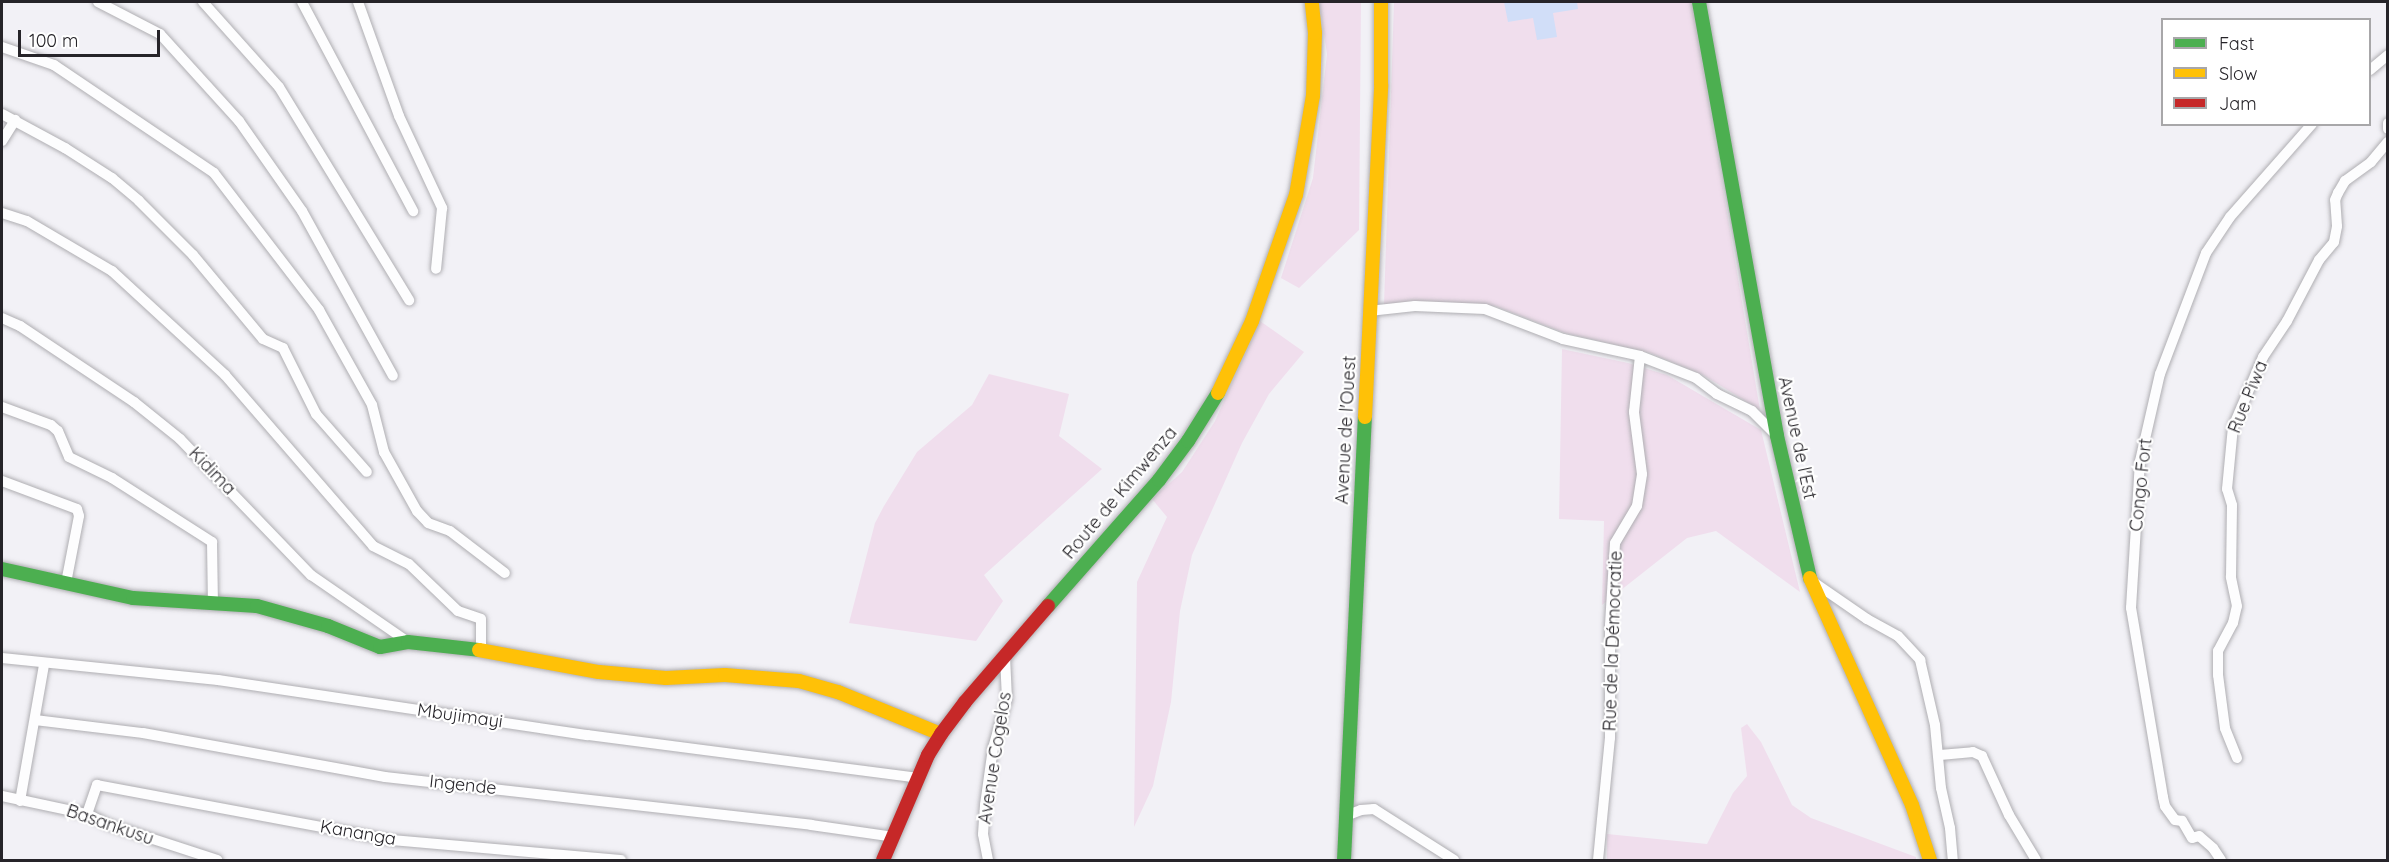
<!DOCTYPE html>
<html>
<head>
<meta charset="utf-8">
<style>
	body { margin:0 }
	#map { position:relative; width:2389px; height:862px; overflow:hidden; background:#f2f1f6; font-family:Quicksand,sans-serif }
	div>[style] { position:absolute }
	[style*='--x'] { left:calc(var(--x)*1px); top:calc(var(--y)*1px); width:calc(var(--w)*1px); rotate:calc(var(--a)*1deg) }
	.green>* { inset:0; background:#f0deed }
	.water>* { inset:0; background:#d1def8 }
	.roads { filter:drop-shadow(0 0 2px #afaeb2) drop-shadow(0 0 2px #afaeb2) }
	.street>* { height:10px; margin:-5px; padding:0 5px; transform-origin:5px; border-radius:5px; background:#fdfdfe }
	.fast>* { height:14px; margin:-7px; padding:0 7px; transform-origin:7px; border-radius:7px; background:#4caf50 }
	.slow>* { height:14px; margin:-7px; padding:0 7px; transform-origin:7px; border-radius:7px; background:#ffc107 }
	.jam>* { height:14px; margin:-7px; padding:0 7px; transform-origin:7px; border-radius:7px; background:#c62828 }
	span { translate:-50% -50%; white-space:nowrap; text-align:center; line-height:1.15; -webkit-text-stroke:4.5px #fff; paint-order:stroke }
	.street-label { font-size:18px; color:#262429 }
	.frame { position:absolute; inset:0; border:3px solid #262429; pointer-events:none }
	.legend { position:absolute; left:2161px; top:18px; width:210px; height:108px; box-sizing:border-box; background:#fff; border:2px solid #a8a7a9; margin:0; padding:8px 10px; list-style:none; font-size:18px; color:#262429 }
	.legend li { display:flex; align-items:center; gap:12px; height:30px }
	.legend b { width:30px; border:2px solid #a8a7a9 }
	.scale { position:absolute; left:18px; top:30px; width:142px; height:27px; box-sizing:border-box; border:3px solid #262429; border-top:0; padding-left:8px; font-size:18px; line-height:21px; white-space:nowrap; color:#262429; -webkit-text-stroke:4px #fff; paint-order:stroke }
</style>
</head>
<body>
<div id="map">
	<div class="green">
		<div style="clip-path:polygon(1319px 2px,1361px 2px,1359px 230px,1299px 288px,1281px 278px,1313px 178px,1327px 54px)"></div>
		<div style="clip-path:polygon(1394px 2px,1692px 2px,1760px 410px,1703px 375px,1650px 353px,1565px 333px,1495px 306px,1458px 303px,1384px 305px)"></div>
		<div style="clip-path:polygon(1260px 321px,1304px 352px,1269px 394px,1242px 443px,1192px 555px,1180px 611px,1171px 702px,1153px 786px,1134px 827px,1137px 582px,1167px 517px,1152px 499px,1182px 472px,1215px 421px)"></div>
		<div style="clip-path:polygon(1562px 349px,1628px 363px,1667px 375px,1761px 430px,1800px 592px,1716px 531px,1687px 538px,1602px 605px,1604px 521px,1559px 519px)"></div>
		<div style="clip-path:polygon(989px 374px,1069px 394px,1059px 436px,1102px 469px,984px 575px,1003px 601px,976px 641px,849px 623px,875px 523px,884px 506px,917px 452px,972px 405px)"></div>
		<div style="clip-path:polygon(1747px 724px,1761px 742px,1792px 805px,1811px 818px,1916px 857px,1916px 860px,1607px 860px,1607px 834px,1707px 844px,1733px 793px,1747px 776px,1741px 728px)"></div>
	</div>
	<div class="water">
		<div style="clip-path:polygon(1504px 2px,1577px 2px,1578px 9px,1553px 13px,1557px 37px,1537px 40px,1533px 18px,1508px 22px)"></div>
	</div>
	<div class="roads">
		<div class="street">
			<div style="--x:98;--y:2;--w:70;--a:27.3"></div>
			<div style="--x:160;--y:34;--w:118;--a:47.8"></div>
			<div style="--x:239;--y:121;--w:110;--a:55"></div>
			<div style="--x:302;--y:211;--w:188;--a:61.1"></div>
			<div style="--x:203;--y:2;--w:114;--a:48.2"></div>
			<div style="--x:279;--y:87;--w:250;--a:58.6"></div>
			<div style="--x:302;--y:2;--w:237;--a:62"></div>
			<div style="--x:358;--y:2;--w:121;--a:70.2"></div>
			<div style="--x:399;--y:116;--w:102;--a:64.9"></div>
			<div style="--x:442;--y:208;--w:61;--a:95.6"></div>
			<div style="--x:2;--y:47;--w:55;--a:19.1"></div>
			<div style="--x:54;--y:65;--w:193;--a:34"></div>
			<div style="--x:214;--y:173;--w:173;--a:52.5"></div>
			<div style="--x:319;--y:310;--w:109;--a:60.8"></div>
			<div style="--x:372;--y:405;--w:49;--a:75.7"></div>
			<div style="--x:384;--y:452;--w:68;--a:60.8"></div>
			<div style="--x:417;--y:511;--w:16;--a:47"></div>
			<div style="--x:428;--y:523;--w:23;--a:20"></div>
			<div style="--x:450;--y:531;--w:69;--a:37.4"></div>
			<div style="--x:2370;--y:70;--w:23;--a:-40"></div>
			<div style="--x:2;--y:114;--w:72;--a:28.4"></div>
			<div style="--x:65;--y:148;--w:56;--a:32.6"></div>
			<div style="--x:112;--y:178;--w:35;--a:40"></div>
			<div style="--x:139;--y:201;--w:76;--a:45"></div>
			<div style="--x:193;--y:255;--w:109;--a:50.2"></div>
			<div style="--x:263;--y:339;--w:22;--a:24"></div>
			<div style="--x:283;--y:348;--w:74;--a:63.4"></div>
			<div style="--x:316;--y:414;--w:77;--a:48.7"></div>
			<div style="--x:2388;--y:123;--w:6;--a:90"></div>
			<div style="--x:2;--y:141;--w:25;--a:-58"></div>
			<div style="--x:2;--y:213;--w:26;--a:18"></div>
			<div style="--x:27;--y:221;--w:99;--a:30.5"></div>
			<div style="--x:112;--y:271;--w:154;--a:42.6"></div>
			<div style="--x:225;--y:375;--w:226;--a:49.1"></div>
			<div style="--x:373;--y:546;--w:40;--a:26.6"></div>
			<div style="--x:409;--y:564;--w:68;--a:43.8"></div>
			<div style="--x:458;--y:611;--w:24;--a:19"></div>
			<div style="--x:481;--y:619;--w:31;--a:90"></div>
			<div style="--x:1369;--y:311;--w:46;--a:-6.2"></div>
			<div style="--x:1415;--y:306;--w:70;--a:2.5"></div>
			<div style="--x:1485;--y:309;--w:84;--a:21"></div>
			<div style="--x:1563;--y:339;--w:79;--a:12.4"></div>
			<div style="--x:1640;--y:356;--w:60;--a:21.4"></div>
			<div style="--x:1696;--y:378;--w:26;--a:37"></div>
			<div style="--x:1717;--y:394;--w:39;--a:26"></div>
			<div style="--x:1752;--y:411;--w:35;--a:45"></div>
			<div style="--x:2;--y:318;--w:20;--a:24"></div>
			<div style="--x:20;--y:326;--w:137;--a:33.7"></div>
			<div style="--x:134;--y:402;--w:59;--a:38.8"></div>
			<div style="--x:180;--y:439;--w:189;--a:46.1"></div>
			<div style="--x:311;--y:575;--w:118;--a:34.6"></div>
			<div style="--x:2;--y:407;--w:52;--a:20.2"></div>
			<div style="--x:51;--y:425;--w:9;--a:41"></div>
			<div style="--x:58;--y:431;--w:28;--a:67"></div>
			<div style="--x:69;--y:457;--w:48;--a:26"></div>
			<div style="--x:112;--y:478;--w:119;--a:32.6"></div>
			<div style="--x:212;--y:542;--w:61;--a:89.1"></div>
			<div style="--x:2;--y:481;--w:80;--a:20.5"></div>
			<div style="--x:77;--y:509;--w:7;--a:74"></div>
			<div style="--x:79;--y:516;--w:68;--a:101"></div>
			<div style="--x:1812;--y:581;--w:67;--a:34.6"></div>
			<div style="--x:1867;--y:619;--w:35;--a:29"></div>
			<div style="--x:1898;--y:636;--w:33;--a:47"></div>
			<div style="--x:1920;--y:660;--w:67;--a:77"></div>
			<div style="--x:1935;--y:725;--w:63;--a:84.6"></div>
			<div style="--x:1941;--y:788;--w:41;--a:77.3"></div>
			<div style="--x:1950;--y:828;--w:32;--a:85"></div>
			<div style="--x:2;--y:658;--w:217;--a:5.8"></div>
			<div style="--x:218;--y:680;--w:374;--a:8.5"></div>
			<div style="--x:588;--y:735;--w:334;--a:7.4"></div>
			<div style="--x:35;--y:720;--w:109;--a:6.9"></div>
			<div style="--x:143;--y:733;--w:246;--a:10.3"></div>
			<div style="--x:385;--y:777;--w:429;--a:6.4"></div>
			<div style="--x:811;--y:825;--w:84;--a:8.2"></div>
			<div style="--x:1940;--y:755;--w:33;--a:-5"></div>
			<div style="--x:1973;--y:752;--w:10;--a:24"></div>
			<div style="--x:1982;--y:756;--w:65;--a:65.4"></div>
			<div style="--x:2009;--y:815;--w:52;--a:59"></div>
			<div style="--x:2237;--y:758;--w:32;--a:-112"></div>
			<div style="--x:2225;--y:728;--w:53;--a:-97.5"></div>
			<div style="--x:2218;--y:675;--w:24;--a:-90"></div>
			<div style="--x:2218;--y:651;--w:32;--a:-62"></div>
			<div style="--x:2233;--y:623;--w:17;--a:-77"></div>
			<div style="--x:2237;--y:606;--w:30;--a:-102"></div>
			<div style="--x:2231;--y:577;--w:72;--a:-89.2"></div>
			<div style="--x:2232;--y:505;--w:17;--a:-107"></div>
			<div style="--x:2227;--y:489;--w:62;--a:-84.5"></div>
			<div style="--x:2233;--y:427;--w:76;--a:-66.8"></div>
			<div style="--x:2263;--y:357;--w:43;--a:-56.3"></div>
			<div style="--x:2287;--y:321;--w:69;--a:-62.3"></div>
			<div style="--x:2319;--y:260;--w:23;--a:-50"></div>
			<div style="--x:2334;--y:242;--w:16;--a:-79"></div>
			<div style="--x:2337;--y:226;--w:26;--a:-94"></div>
			<div style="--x:2335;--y:200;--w:8;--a:-67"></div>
			<div style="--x:2338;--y:193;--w:14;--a:-60"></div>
			<div style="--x:2345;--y:181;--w:32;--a:-36"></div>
			<div style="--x:2371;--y:162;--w:26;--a:-50"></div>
			<div style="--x:2;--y:796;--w:87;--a:12"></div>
			<div style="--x:87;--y:814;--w:25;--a:26"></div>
			<div style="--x:110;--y:825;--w:113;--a:18.1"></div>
			<div style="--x:20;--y:801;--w:138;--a:-80"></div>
			<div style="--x:87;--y:814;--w:31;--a:-71"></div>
			<div style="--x:97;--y:785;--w:299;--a:10.6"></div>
			<div style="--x:391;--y:840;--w:231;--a:5"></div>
			<div style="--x:1348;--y:815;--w:14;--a:-21"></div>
			<div style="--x:1361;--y:810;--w:13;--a:-4"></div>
			<div style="--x:1374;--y:809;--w:95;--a:32.5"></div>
			<div style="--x:988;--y:860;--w:26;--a:-101"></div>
			<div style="--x:983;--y:834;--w:29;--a:-86"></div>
			<div style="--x:985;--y:805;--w:58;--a:-82"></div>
			<div style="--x:993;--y:748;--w:51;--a:-74.1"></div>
			<div style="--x:1007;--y:699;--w:43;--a:-92.7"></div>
			<div style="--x:1598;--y:860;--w:123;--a:-84.4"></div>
			<div style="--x:1610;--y:738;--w:113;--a:-90"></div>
			<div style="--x:1610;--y:625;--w:82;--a:-86.5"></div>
			<div style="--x:1615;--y:543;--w:43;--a:-59.3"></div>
			<div style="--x:1637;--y:506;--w:32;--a:-81"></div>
			<div style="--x:1642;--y:474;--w:63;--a:-97.4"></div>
			<div style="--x:1634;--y:412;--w:56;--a:-83.9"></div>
			<div style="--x:2221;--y:860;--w:14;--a:-124"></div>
			<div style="--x:2213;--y:848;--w:18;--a:-139"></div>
			<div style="--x:2199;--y:836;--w:7;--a:164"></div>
			<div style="--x:2192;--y:838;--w:20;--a:-120"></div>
			<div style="--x:2182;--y:821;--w:7;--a:-172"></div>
			<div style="--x:2175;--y:820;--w:17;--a:-126"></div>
			<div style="--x:2165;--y:806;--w:9;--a:-103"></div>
			<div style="--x:2163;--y:797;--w:192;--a:-99.6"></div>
			<div style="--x:2131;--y:608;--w:147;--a:-86.5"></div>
			<div style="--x:2140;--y:461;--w:89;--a:-77.1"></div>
			<div style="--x:2160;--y:374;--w:129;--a:-69.2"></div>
			<div style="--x:2206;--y:253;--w:43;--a:-56.3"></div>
			<div style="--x:2230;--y:217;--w:124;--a:-48.6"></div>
		</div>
		<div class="fast">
			<div style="--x:1699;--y:2;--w:441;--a:79.8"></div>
			<div style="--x:1777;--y:436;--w:146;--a:76.9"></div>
			<div style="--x:2;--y:569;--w:134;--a:12.5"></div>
			<div style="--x:133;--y:598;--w:124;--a:3.7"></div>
			<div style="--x:257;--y:606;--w:74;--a:15.7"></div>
			<div style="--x:328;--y:626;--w:56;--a:22"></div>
			<div style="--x:380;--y:647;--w:28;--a:-10"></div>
			<div style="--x:408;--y:642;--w:71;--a:6.4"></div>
			<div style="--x:1048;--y:606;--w:168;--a:-48.6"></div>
			<div style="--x:1159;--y:480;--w:49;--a:-53.4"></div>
			<div style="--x:1188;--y:441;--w:57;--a:-58"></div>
			<div style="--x:1344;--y:860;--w:443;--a:-87.3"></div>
		</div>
		<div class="slow">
			<div style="--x:1218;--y:393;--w:80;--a:-64.7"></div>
			<div style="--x:1252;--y:321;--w:133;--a:-70.8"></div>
			<div style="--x:1296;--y:195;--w:100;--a:-80.3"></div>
			<div style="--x:1313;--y:96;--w:63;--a:-88.2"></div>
			<div style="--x:1315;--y:33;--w:31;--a:-96"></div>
			<div style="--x:1365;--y:417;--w:333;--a:-87.2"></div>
			<div style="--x:1381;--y:84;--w:82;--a:-90"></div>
			<div style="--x:1810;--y:578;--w:249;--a:65.8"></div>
			<div style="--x:1912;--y:805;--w:58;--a:71.9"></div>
			<div style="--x:479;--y:650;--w:122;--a:10.4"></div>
			<div style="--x:599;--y:672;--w:67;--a:5.1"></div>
			<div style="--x:666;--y:678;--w:59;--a:-2.9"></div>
			<div style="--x:725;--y:675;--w:74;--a:4.6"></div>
			<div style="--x:799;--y:681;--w:41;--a:15.8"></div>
			<div style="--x:838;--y:692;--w:111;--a:22.2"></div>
		</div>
		<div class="jam">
			<div style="--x:883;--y:860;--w:114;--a:-66.8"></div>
			<div style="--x:928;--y:755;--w:25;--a:-58"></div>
			<div style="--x:941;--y:734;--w:40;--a:-53"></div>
			<div style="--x:965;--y:702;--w:127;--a:-49.2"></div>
		</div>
	</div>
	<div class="street-label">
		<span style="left:2248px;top:397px;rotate:-68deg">Rue Piwa</span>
		<span style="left:1346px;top:430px;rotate:-87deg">Avenue de l'Ouest</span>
		<span style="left:1797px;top:438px;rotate:78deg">Avenue de l'Est</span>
		<span style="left:212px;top:471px;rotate:46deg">Kidima</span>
		<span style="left:2141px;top:485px;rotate:-84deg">Congo Fort</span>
		<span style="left:1120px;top:493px;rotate:-50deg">Route de Kimwenza</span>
		<span style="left:1613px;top:641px;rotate:-88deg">Rue de la Démocratie</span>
		<span style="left:460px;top:716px;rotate:8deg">Mbujimayi</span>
		<span style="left:995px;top:758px;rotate:-81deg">Avenue Cogelos</span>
		<span style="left:463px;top:785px;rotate:6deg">Ingende</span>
		<span style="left:110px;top:825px;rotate:19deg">Basankusu</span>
		<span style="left:358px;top:833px;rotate:10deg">Kananga</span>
	</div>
	<div class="frame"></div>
	<ul class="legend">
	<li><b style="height:8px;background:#4caf50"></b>Fast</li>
	<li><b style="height:8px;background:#ffc107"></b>Slow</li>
	<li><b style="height:8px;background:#c62828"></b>Jam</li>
	</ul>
	<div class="scale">100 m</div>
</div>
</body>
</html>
